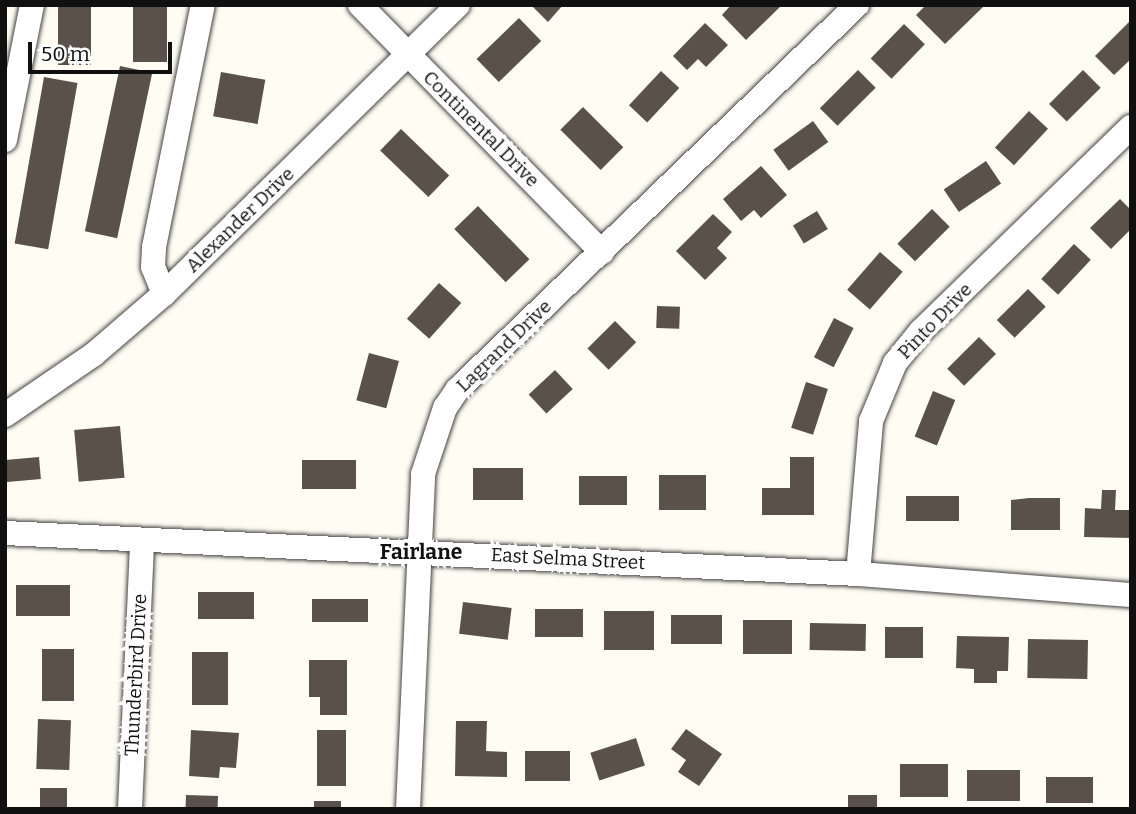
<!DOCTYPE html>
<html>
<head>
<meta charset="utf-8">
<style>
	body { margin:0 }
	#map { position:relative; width:1136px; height:814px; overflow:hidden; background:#fffdf3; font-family:Bitter,serif }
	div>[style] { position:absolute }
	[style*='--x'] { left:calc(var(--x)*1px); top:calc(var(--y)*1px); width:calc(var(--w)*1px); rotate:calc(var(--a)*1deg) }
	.building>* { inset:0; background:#5a514b; transform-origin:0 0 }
	.roads { filter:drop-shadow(0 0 2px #434343) drop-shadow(0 0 2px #434343) }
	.minor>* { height:24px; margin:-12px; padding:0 12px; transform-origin:12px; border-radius:12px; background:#fff }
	span { translate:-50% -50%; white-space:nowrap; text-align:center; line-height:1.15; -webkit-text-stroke:7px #fff; paint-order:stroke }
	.street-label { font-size:19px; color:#101010 }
	.neighbourhood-label { font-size:21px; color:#101010; font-weight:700 }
	.frame { position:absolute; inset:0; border:7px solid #101010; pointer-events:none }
	.scale { position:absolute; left:28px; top:42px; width:144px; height:32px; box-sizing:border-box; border:4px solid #101010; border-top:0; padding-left:9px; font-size:21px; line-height:24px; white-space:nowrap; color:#101010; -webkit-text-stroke:5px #fff; paint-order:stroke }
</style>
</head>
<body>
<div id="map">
	<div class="building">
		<div style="left:58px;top:5px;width:33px;height:60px"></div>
		<div style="left:133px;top:5px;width:34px;height:57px"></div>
		<div style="clip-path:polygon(531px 5px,563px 5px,548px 22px)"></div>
		<div style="clip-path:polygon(731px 5px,782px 5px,746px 40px,722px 15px)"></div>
		<div style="clip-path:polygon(926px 5px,981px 5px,983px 7px,945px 44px,916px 15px)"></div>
		<div style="left:519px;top:18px;width:32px;height:59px;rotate:46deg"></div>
		<div style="clip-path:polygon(1131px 20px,1131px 59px,1114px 75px,1095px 56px)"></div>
		<div style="clip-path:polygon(705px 23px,728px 45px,706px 67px,698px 59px,687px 70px,673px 56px)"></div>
		<div style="left:904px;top:24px;width:29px;height:48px;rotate:44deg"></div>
		<div style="left:120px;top:66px;width:33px;height:169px;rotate:12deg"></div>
		<div style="left:858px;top:70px;width:25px;height:54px;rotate:45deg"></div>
		<div style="left:1083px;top:70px;width:25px;height:48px;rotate:45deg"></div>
		<div style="left:661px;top:71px;width:25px;height:47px;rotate:43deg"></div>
		<div style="left:221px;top:72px;width:45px;height:45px;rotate:10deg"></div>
		<div style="left:44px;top:77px;width:34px;height:169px;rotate:10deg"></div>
		<div style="left:583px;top:107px;width:57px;height:32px;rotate:45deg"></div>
		<div style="left:1029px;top:111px;width:26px;height:50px;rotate:43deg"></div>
		<div style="left:813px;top:121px;width:26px;height:49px;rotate:54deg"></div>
		<div style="left:401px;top:129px;width:67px;height:30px;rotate:44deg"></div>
		<div style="left:986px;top:161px;width:27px;height:51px;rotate:56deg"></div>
		<div style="clip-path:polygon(761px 166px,787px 195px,761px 218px,754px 210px,741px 221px,723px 199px)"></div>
		<div style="clip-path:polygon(1120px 199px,1131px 210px,1131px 229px,1111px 249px,1090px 228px)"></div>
		<div style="left:478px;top:206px;width:74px;height:33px;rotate:46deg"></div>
		<div style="left:932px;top:209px;width:25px;height:49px;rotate:45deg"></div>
		<div style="left:817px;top:211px;width:21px;height:28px;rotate:59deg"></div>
		<div style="clip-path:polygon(713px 214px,732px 232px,717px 248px,727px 258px,705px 280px,676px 251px)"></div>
		<div style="left:1074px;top:244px;width:23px;height:48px;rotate:43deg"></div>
		<div style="left:880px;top:252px;width:30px;height:50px;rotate:41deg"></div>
		<div style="left:439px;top:283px;width:30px;height:48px;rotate:42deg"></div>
		<div style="left:1028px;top:289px;width:25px;height:44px;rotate:45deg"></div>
		<div style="left:657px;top:306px;width:23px;height:22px;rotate:2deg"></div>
		<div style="left:834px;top:318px;width:22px;height:44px;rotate:27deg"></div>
		<div style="left:615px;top:321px;width:30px;height:39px;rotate:45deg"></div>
		<div style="left:979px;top:337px;width:24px;height:45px;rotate:45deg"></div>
		<div style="left:369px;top:353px;width:31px;height:49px;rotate:15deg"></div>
		<div style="left:555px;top:370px;width:26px;height:36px;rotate:47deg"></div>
		<div style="left:806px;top:382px;width:23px;height:48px;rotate:18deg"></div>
		<div style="left:933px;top:391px;width:24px;height:49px;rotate:22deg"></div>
		<div style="left:120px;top:426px;width:52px;height:46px;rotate:85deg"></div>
		<div style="left:39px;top:457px;width:22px;height:34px;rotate:85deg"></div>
		<div style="clip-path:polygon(790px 457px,814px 457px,814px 515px,762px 515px,762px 488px,790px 488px)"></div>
		<div style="left:302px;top:460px;width:54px;height:29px"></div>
		<div style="left:473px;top:468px;width:50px;height:32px"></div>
		<div style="left:659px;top:475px;width:47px;height:35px"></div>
		<div style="left:579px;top:476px;width:48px;height:29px"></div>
		<div style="clip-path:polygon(1102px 490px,1116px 490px,1115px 510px,1131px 510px,1131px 538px,1084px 537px,1085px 508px,1101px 509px)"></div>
		<div style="left:906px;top:496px;width:53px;height:25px"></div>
		<div style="clip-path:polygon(1029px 498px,1060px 498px,1060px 530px,1011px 530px,1011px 500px)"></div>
		<div style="left:16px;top:585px;width:54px;height:31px"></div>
		<div style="left:198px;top:592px;width:56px;height:27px"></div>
		<div style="left:312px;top:599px;width:56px;height:23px"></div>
		<div style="left:463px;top:602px;width:49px;height:32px;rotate:7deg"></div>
		<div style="left:535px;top:609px;width:48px;height:28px"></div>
		<div style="left:604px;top:611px;width:50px;height:39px"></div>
		<div style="left:671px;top:615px;width:51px;height:29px"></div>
		<div style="left:743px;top:620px;width:49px;height:34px"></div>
		<div style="left:810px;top:623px;width:56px;height:27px;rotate:1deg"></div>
		<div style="left:885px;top:627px;width:38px;height:31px"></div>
		<div style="clip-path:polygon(957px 636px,1009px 637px,1008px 671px,997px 671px,997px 683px,974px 683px,974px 669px,956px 668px)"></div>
		<div style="left:1028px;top:639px;width:60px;height:39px;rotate:1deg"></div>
		<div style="left:42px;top:649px;width:32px;height:52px"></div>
		<div style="left:192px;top:652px;width:36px;height:53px"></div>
		<div style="clip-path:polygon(309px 660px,347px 660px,347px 715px,320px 715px,320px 697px,309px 697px)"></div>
		<div style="left:38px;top:719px;width:33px;height:50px;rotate:2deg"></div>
		<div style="clip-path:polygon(456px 721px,487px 721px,486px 751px,507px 752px,507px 777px,455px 776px)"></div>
		<div style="clip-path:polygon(686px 729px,722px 754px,699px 786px,678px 772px,686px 760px,671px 749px)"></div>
		<div style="clip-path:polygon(191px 730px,239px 733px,236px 768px,220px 767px,219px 778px,189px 776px)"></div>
		<div style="left:317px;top:730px;width:29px;height:56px"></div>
		<div style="left:636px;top:738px;width:29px;height:48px;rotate:72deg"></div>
		<div style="left:525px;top:751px;width:45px;height:30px"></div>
		<div style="left:900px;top:764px;width:48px;height:33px"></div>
		<div style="left:967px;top:770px;width:53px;height:31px"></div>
		<div style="left:1046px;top:777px;width:47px;height:26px"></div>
		<div style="left:40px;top:788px;width:27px;height:21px"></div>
		<div style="left:186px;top:795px;width:32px;height:14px;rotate:2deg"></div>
		<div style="left:848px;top:795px;width:29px;height:14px"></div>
		<div style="left:314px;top:801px;width:27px;height:8px"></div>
	</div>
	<div class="roads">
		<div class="minor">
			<div style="--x:360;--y:5;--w:346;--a:45.6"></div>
			<div style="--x:5;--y:140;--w:138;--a:-78.7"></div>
			<div style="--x:164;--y:294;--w:29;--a:-112"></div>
			<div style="--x:153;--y:267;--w:20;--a:-87"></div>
			<div style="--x:154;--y:247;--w:247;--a:-78.6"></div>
			<div style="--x:5;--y:415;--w:107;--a:-34.3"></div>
			<div style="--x:93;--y:355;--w:94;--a:-40.7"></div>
			<div style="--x:164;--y:294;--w:412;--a:-44.5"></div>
			<div style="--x:5;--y:533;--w:854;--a:2.75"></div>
			<div style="--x:858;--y:574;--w:274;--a:4.4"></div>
			<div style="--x:858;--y:574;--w:154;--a:-85.1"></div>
			<div style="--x:871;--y:421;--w:63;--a:-67.5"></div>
			<div style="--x:895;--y:363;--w:41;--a:-50.9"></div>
			<div style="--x:921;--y:331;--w:293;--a:-44.2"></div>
			<div style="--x:130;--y:809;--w:269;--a:-87.4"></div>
			<div style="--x:408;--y:809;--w:335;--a:-87.4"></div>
			<div style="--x:423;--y:474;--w:70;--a:-71.6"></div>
			<div style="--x:445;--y:408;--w:23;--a:-56"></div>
			<div style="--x:458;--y:389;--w:554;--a:-43.9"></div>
		</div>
	</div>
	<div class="street-label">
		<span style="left:481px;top:129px;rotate:45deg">Continental Drive</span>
		<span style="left:240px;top:220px;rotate:-44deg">Alexander Drive</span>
		<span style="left:935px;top:321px;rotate:-46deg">Pinto Drive</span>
		<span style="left:504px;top:346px;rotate:-44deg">Lagrand Drive</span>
		<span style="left:568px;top:559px;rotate:3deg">East Selma Street</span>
		<span style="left:136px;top:675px;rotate:-87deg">Thunderbird Drive</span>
	</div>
	<div class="neighbourhood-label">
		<span style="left:421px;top:552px">Fairlane</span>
	</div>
	<div class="frame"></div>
	<div class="scale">50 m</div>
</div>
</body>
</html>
